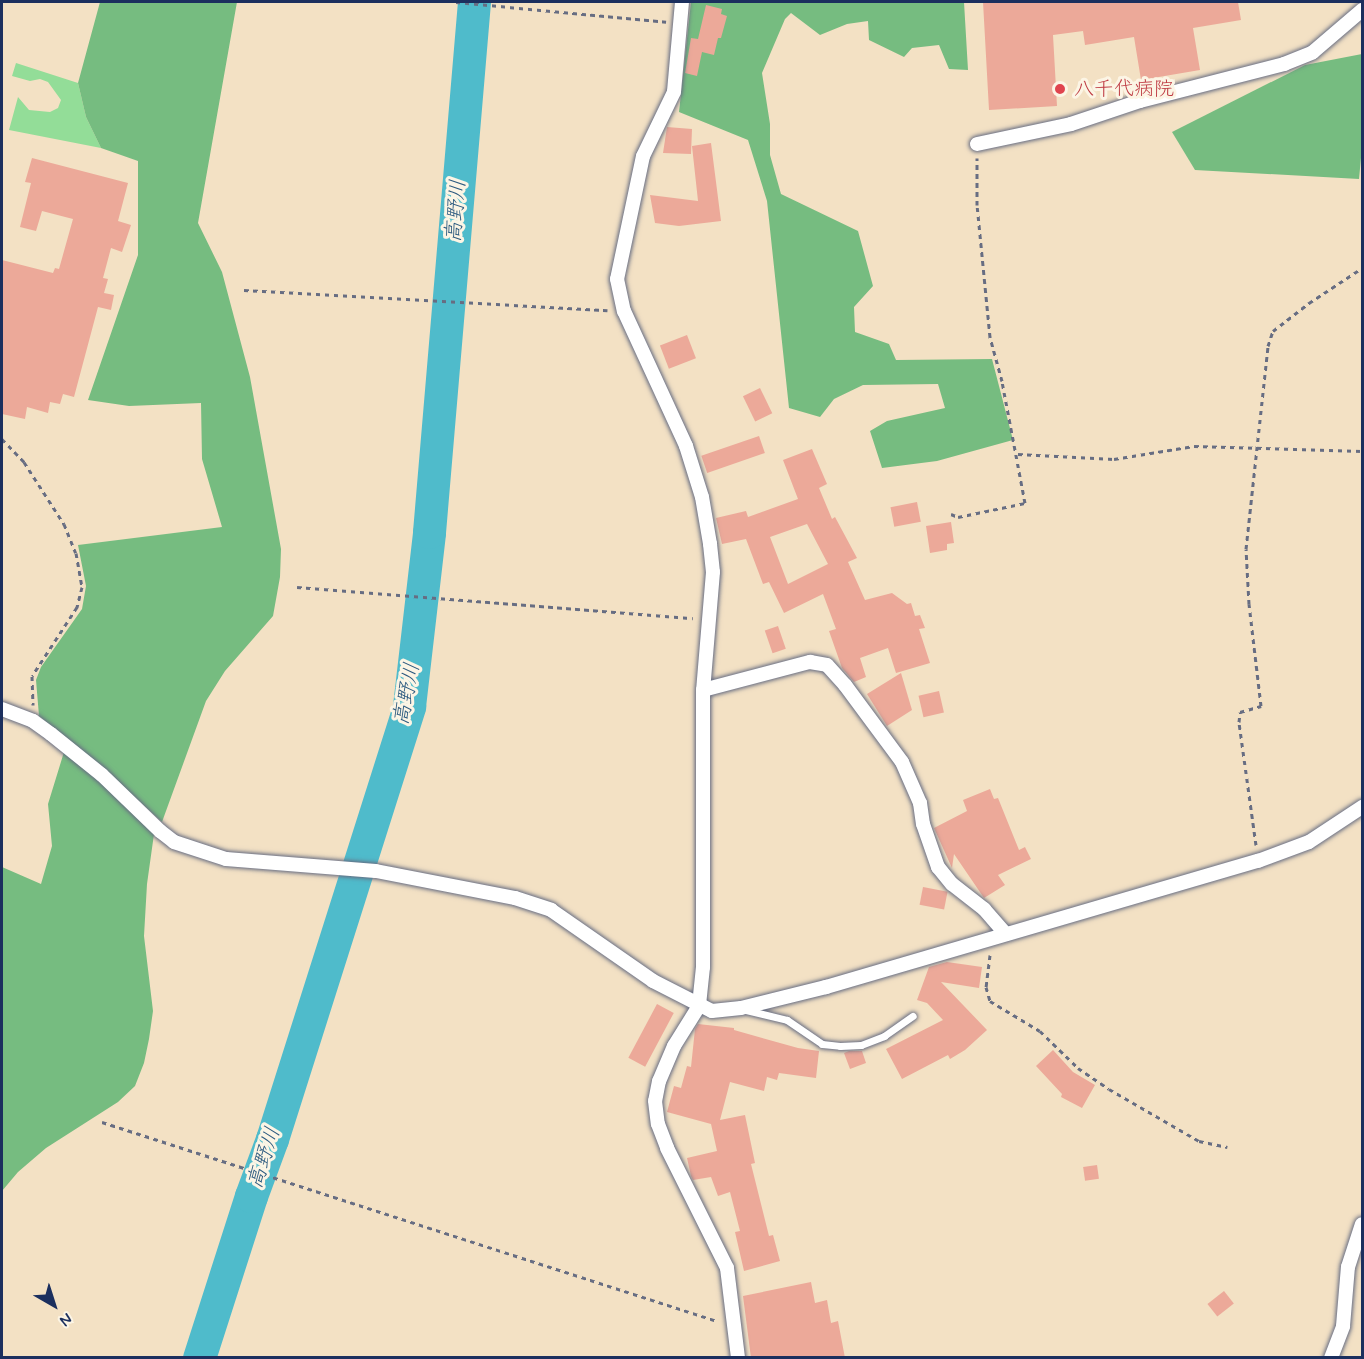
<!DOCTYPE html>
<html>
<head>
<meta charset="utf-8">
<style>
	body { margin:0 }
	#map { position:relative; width:1364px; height:1359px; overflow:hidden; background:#f3e1c4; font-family:Mynerve,"Klee One",sans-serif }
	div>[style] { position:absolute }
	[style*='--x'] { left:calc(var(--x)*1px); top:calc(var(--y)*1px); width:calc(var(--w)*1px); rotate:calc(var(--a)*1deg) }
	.green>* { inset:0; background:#93dd98 }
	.forest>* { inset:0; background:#76bc80 }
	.river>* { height:33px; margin:-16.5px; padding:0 16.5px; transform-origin:16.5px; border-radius:16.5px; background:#4fbbcb }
	.building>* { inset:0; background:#eca999; transform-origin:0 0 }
	.path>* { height:3px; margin-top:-1.5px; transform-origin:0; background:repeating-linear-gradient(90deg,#676d82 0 4.5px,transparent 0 9px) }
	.roads { filter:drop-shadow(0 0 2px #676d82) drop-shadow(0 0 2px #676d82) }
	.lane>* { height:7px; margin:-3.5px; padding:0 3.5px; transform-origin:3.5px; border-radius:3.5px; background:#fff }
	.street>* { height:14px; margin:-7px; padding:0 7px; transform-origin:7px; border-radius:7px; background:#fff }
	.dots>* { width:16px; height:16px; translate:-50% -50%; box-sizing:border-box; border:3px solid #fcf5e5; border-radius:50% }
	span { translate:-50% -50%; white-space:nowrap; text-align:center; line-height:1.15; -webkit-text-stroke:6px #fcf5e5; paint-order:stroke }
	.health-label { font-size:20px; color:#be3a42 }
	.left { translate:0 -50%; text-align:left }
	.water-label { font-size:21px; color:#2b597f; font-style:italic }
	.frame { position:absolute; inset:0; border:3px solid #1b2f5e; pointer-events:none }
	.north { position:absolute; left:24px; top:1275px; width:60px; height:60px; -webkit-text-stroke:4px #fcf5e5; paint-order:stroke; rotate:141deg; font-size:16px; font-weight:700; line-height:24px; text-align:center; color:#1b2f5e }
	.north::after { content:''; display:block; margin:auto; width:21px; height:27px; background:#1b2f5e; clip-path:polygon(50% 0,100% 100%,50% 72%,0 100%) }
</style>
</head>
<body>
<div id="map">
	<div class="green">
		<div style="clip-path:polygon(16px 63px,78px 83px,86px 117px,101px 148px,9px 130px,18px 97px,29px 110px,50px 112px,58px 108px,61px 100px,48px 82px,40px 79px,30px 81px,12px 76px)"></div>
	</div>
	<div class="forest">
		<div style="clip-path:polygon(100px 2px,237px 2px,198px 223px,222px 272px,250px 377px,281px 549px,280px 577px,273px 616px,225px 671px,206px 701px,162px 822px,105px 770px,39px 716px,36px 680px,41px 667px,82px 609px,86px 586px,78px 545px,222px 527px,202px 459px,201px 403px,129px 406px,88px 400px,138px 255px,138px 161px,101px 148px,86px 117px,78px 83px)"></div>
		<div style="clip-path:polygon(691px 2px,964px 2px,968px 70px,949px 69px,939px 45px,912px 48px,904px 57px,869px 40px,868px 21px,847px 24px,820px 35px,791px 13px,785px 19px,762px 73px,770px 124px,770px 155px,781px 194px,858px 231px,873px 286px,854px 307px,855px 332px,889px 344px,896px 360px,992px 359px,1013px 440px,937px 461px,882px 468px,870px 431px,887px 421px,945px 408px,938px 384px,863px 385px,834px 399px,820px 417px,789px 408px,767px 201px,748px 140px,679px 112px)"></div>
		<div style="clip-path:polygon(1362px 54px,1362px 147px,1359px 179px,1195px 170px,1172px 132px,1305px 65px)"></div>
		<div style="clip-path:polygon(64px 752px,98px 779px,154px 834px,147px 884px,144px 936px,153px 1011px,149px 1039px,144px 1063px,135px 1086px,118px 1102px,46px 1148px,18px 1172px,2px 1191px,2px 867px,41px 884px,52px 846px,48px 804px)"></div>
	</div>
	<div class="river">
		<div style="--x:199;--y:1358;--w:170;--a:-72.2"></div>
		<div style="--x:251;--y:1196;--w:61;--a:-69.8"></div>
		<div style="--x:272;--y:1139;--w:454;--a:-72.4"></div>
		<div style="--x:409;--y:706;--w:175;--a:-83.4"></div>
		<div style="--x:429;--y:532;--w:532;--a:-85.15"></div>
	</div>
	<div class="building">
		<div style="clip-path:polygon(983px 2px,1238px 2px,1241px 20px,1193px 28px,1200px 70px,1141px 80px,1134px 37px,1085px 45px,1083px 31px,1053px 35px,1057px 106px,989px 110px)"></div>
		<div style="clip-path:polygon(706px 5px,722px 9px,721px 14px,727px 16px,721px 38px,718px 38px,714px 55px,702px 52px,697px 76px,685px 73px,691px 38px,698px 39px)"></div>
		<div style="clip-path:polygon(667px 127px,692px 129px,691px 154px,663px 153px)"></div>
		<div style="clip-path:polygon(711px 143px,721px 221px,679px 226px,655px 223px,650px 195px,698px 201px,692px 146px)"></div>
		<div style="clip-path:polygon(32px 158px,128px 183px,118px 221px,131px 225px,122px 252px,111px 248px,103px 278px,108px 279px,104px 293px,114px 295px,111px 310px,98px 307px,74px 397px,63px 394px,60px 404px,50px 402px,48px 413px,27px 407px,25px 419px,2px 414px,2px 260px,53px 273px,55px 268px,59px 269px,73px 219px,42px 211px,36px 231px,20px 227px,31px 183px,25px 182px)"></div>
		<div style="left:687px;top:335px;width:25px;height:29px;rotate:69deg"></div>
		<div style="left:760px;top:388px;width:28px;height:19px;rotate:64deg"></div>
		<div style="left:759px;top:436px;width:18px;height:61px;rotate:71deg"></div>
		<div style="clip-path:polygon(evenodd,812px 449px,827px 484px,819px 488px,832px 519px,835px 517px,857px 558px,848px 562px,865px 600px,892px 593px,907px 604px,911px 603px,915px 616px,920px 615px,925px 628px,919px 629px,930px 663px,896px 673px,888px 648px,860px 658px,866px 677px,854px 682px,842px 668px,829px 631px,836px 629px,823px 594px,784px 613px,769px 582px,763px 584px,746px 539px,722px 544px,716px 518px,746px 511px,748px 517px,798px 499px,783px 460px,812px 449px,807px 524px,828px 564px,788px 584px,770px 537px,807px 524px)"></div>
		<div style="left:917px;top:502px;width:20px;height:27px;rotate:79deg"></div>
		<div style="clip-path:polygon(951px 522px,954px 543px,947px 544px,947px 550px,930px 553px,926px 526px)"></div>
		<div style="left:778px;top:626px;width:24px;height:14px;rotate:71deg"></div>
		<div style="clip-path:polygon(901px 673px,912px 710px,887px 726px,867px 694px)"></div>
		<div style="left:939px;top:691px;width:22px;height:21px;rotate:77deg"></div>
		<div style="clip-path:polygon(990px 789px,994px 799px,998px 798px,1019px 850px,1025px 847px,1031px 859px,998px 875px,1005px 885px,984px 898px,954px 854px,952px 868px,934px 828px,967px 811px,963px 800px)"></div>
		<div style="left:923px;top:887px;width:25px;height:18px;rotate:11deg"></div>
		<div style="clip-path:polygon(947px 962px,982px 967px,979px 988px,941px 982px,987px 1030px,965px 1050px,950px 1059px,948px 1055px,902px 1079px,886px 1049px,943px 1020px,927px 1003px,917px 1000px,929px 967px)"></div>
		<div style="left:657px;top:1004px;width:19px;height:61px;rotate:28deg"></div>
		<div style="clip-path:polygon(698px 1024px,734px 1028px,734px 1030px,798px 1048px,819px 1051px,816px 1078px,779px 1073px,777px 1080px,767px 1077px,764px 1091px,730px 1082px,720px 1120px,745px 1115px,755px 1163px,751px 1164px,769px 1236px,773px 1235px,780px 1261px,744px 1271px,735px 1232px,740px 1231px,730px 1192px,718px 1196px,711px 1177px,693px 1180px,691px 1176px,687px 1158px,717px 1151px,711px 1124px,667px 1112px,674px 1086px,681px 1088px,687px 1066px,691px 1067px,695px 1029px)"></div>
		<div style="clip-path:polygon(1053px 1050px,1073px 1072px,1095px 1085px,1082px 1108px,1061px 1097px,1062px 1094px,1036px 1066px)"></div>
		<div style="clip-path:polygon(849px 1051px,862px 1051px,866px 1063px,850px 1069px,844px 1053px)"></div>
		<div style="left:1097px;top:1165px;width:14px;height:14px;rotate:82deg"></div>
		<div style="clip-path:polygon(811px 1282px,815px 1303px,827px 1300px,831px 1323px,838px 1321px,845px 1358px,751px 1358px,743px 1296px)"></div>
		<div style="left:1224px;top:1291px;width:16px;height:21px;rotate:52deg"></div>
	</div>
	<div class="path">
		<div style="--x:456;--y:2;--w:211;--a:5.4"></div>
		<div style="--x:244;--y:290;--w:364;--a:3.2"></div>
		<div style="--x:2;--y:439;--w:32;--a:46"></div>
		<div style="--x:24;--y:462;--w:74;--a:57.2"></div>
		<div style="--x:64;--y:524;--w:31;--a:68"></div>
		<div style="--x:76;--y:553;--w:35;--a:80"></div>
		<div style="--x:82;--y:587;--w:21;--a:104"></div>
		<div style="--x:77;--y:607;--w:82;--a:123.1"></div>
		<div style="--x:32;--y:676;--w:29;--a:88"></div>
		<div style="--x:1018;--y:454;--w:96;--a:3"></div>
		<div style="--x:1114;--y:459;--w:81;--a:-9.2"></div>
		<div style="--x:1194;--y:446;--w:168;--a:1.7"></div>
		<div style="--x:951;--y:514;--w:8;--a:23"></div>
		<div style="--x:958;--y:517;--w:68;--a:-11.8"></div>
		<div style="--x:1025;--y:503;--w:124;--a:-100.7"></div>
		<div style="--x:1002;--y:381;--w:46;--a:-105.3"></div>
		<div style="--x:990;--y:337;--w:133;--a:-95.6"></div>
		<div style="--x:977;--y:205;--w:47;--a:-90"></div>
		<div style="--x:297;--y:587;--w:397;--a:4.5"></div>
		<div style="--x:1256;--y:845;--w:124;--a:-97.9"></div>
		<div style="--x:1239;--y:722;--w:10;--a:-84"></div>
		<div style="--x:1240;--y:712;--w:22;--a:-16"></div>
		<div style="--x:1261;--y:706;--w:103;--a:-96.7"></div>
		<div style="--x:1249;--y:604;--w:55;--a:-93.1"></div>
		<div style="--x:1246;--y:549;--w:204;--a:-83.8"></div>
		<div style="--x:1268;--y:346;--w:16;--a:-72"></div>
		<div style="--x:1273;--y:331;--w:46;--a:-37.9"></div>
		<div style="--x:1309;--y:303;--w:64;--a:-33.4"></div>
		<div style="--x:990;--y:955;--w:32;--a:97"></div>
		<div style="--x:986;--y:987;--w:15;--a:74"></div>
		<div style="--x:990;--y:1001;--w:58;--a:31"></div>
		<div style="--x:1040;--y:1031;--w:53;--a:44.2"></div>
		<div style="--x:1078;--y:1068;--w:37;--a:34"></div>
		<div style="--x:1109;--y:1089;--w:104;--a:30"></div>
		<div style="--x:1199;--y:1141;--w:29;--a:12"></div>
		<div style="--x:102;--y:1122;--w:646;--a:17.93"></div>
	</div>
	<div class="roads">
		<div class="lane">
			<div style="--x:746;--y:1010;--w:42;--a:13.7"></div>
			<div style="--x:787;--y:1020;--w:42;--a:34.4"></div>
			<div style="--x:822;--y:1044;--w:18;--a:6"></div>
			<div style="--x:840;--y:1046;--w:21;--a:-3"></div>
			<div style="--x:861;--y:1045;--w:25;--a:-21"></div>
			<div style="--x:884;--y:1036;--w:35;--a:-35"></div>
		</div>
		<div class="street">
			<div style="--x:682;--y:2;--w:90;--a:95.1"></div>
			<div style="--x:674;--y:92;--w:71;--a:115.8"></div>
			<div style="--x:643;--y:156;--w:126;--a:101.9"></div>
			<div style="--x:617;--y:279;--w:33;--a:78"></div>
			<div style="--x:624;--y:311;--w:149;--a:65.3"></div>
			<div style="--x:686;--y:446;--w:53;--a:72.6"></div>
			<div style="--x:702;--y:497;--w:48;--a:80.3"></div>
			<div style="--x:710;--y:544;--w:28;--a:84"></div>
			<div style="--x:713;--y:572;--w:118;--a:94.8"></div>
			<div style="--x:703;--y:690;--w:277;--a:90"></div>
			<div style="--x:703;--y:967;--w:39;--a:96"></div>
			<div style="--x:699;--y:1006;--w:47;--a:122"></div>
			<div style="--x:674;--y:1046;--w:38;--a:113"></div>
			<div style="--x:659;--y:1081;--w:20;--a:101"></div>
			<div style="--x:655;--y:1101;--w:23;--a:83"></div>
			<div style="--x:658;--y:1124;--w:26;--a:69"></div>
			<div style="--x:667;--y:1148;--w:134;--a:63.4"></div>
			<div style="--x:727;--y:1268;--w:91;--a:83"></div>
			<div style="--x:977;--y:144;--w:96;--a:-12"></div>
			<div style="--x:1071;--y:124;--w:73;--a:-18.4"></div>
			<div style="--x:1140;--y:101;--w:149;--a:-14.4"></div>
			<div style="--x:1284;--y:64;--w:31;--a:-22"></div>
			<div style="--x:1313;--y:52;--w:65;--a:-40.6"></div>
			<div style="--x:703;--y:690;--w:111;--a:-14.7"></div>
			<div style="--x:810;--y:662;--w:17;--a:10"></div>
			<div style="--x:827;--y:665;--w:27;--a:48"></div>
			<div style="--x:845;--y:685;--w:96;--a:53.5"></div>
			<div style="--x:902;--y:762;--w:45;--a:66.3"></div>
			<div style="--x:920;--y:803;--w:21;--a:82"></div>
			<div style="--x:923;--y:824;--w:46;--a:70.8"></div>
			<div style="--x:938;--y:867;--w:22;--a:51"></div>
			<div style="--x:952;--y:884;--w:41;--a:38"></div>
			<div style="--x:984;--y:909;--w:33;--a:49"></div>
			<div style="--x:2;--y:709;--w:33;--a:21"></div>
			<div style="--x:33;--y:721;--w:22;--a:36"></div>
			<div style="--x:51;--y:734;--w:65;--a:38.8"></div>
			<div style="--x:102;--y:775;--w:81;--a:44"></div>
			<div style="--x:160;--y:831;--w:18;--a:38"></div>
			<div style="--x:174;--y:842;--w:55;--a:18.1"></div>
			<div style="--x:226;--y:859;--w:150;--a:4.6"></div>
			<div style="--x:376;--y:871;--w:142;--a:11"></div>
			<div style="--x:515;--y:898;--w:38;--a:18"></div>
			<div style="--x:551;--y:910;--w:124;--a:34.8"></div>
			<div style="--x:653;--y:981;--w:66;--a:27"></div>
			<div style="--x:712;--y:1011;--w:29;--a:-6"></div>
			<div style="--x:741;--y:1008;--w:88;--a:-13.9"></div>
			<div style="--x:826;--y:987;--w:450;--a:-16.3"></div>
			<div style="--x:1258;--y:861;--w:54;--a:-20.4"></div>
			<div style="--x:1309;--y:842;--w:64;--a:-33.4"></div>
			<div style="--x:1331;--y:1358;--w:34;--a:-69"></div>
			<div style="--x:1343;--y:1326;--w:59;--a:-85.2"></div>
			<div style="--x:1348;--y:1267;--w:45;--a:-72"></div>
		</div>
	</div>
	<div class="dots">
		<div style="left:1060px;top:89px;background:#e0444e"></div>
	</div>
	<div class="health-label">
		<span class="left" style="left:1074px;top:89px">八千代病院</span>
	</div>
	<div class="water-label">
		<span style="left:456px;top:211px;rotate:-85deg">高野川</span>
		<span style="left:407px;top:694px;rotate:-79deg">高野川</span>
		<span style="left:264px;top:1158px;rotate:-72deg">高野川</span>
	</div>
	<div class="frame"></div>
	<div class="north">N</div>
</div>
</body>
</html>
